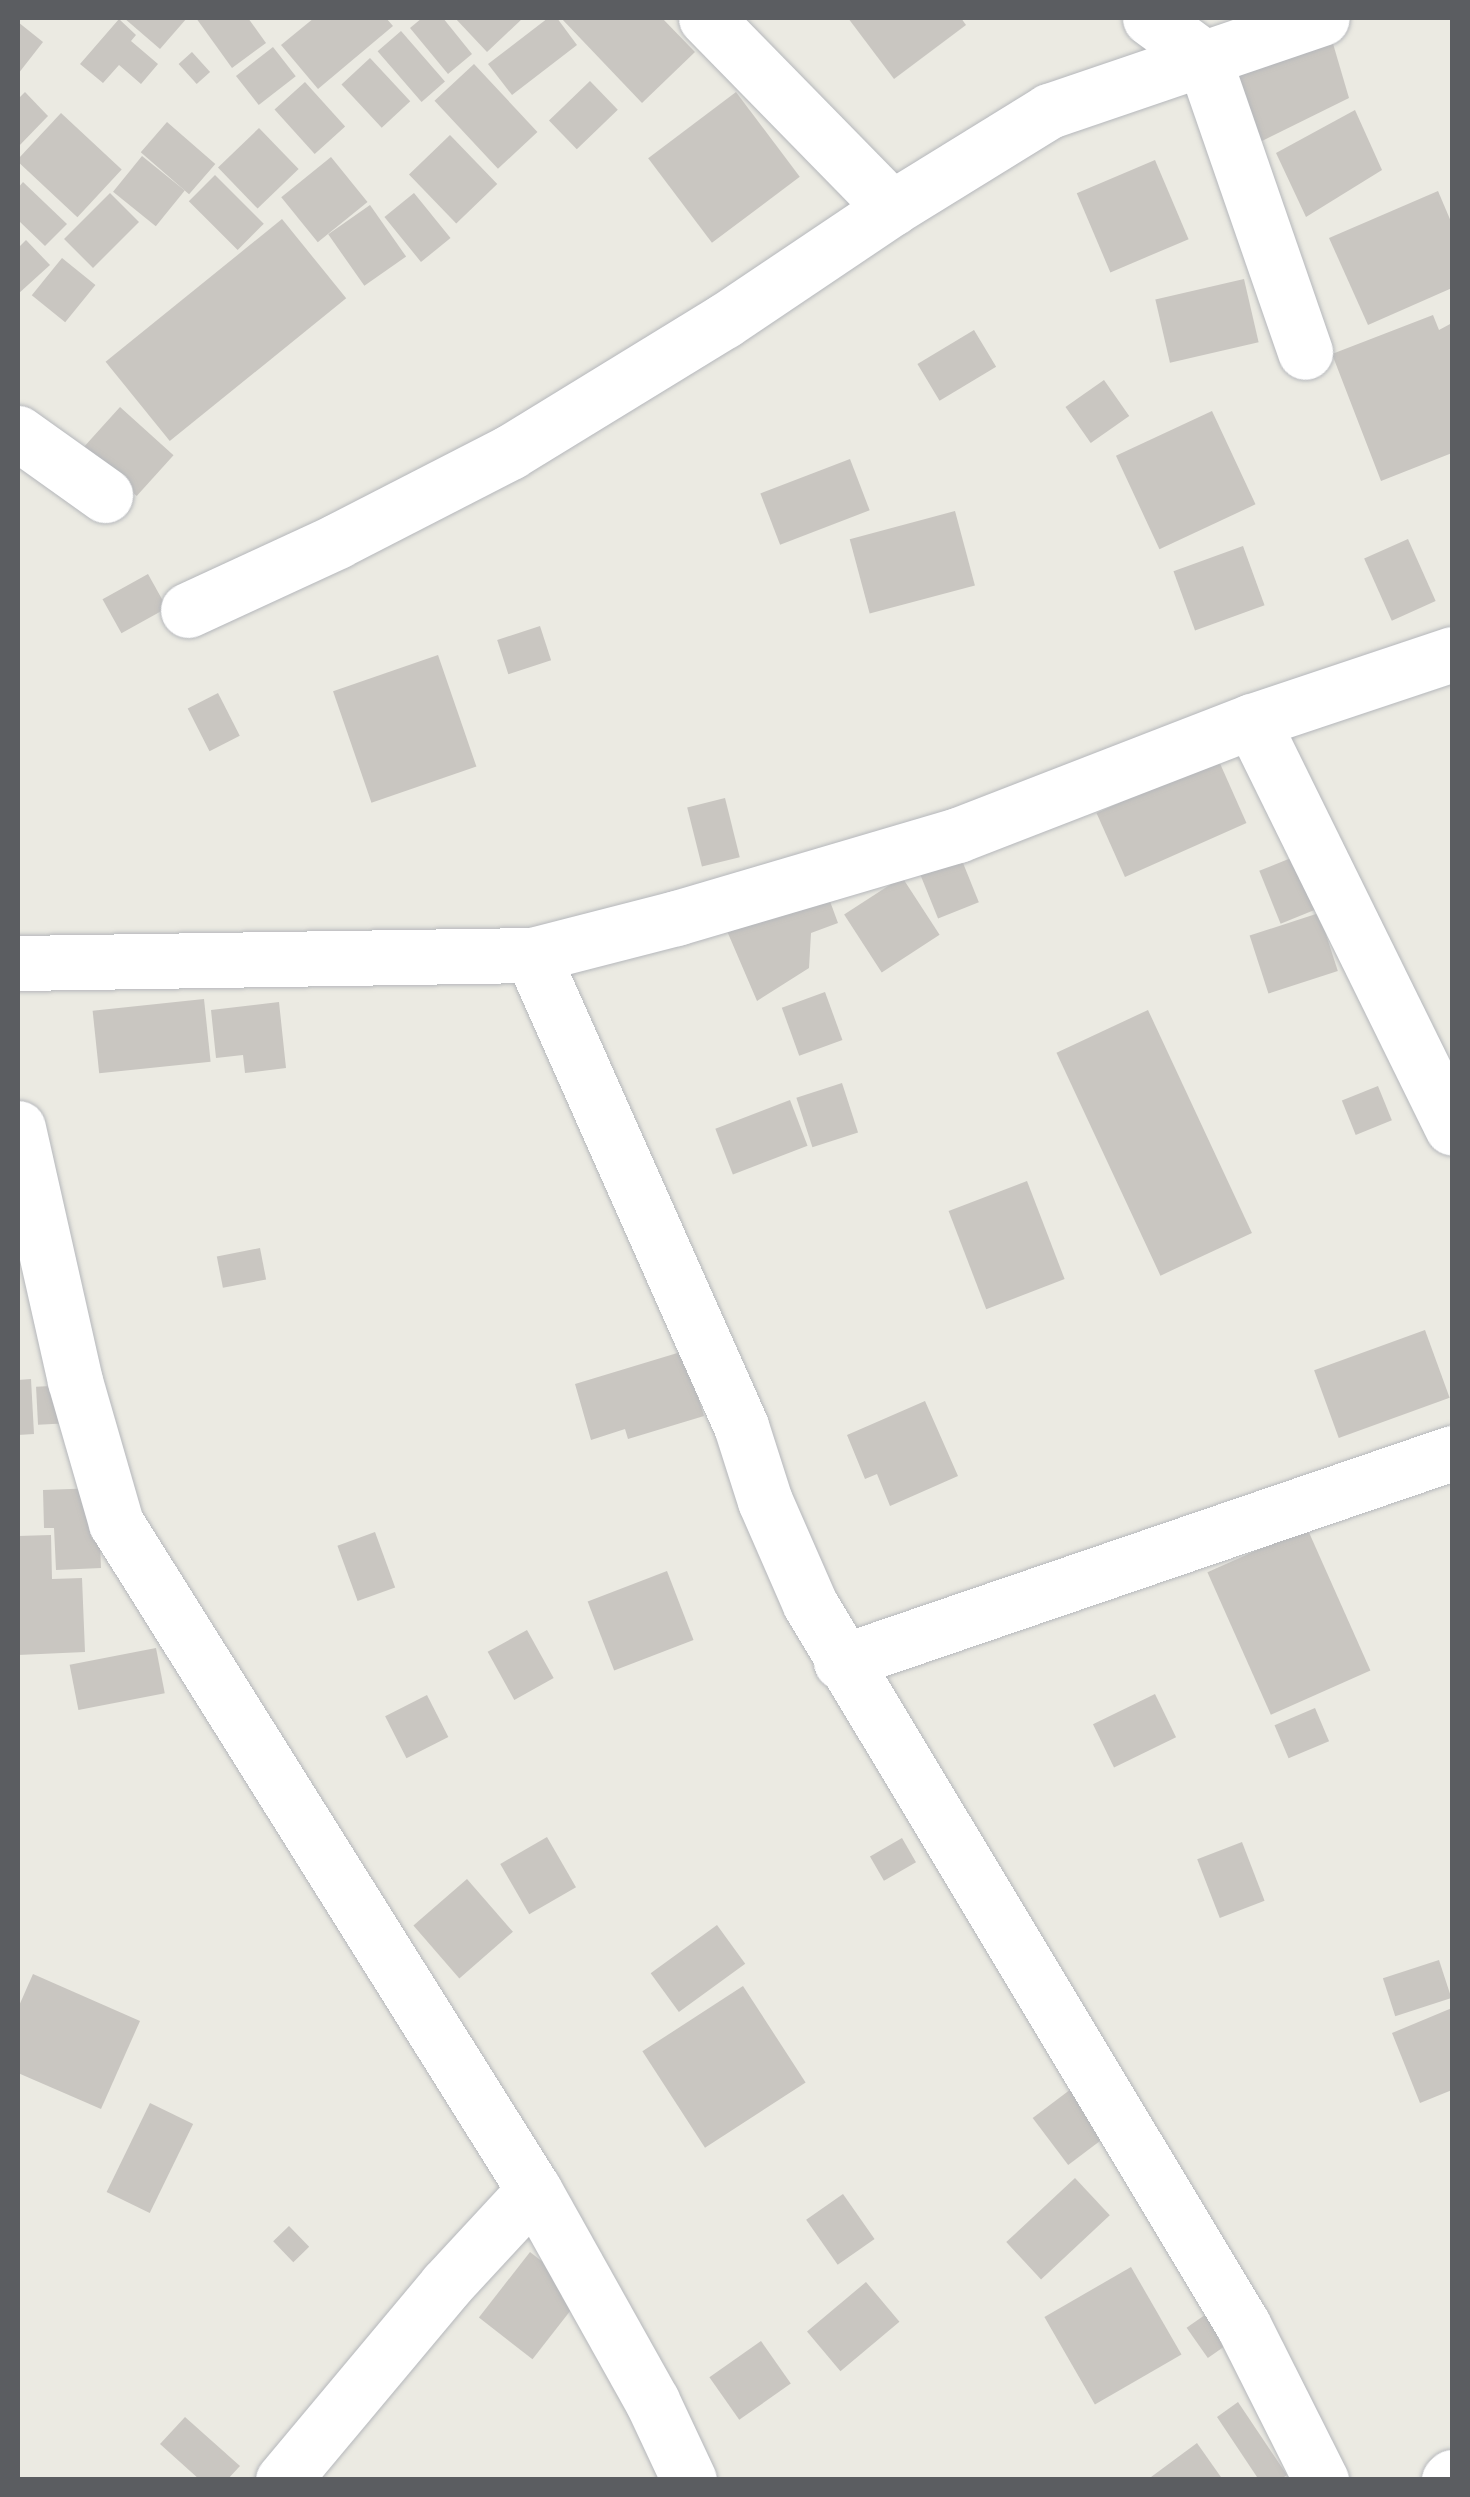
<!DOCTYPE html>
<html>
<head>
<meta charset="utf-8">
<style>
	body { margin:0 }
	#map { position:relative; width:1470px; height:2497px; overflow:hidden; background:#ebeae2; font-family:"Work Sans",sans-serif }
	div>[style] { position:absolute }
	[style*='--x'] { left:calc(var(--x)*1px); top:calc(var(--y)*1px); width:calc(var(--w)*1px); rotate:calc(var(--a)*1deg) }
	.building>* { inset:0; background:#c9c6c1; transform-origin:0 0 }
	.roads { filter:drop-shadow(0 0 2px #b5b7bb) drop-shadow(0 0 2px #b5b7bb) }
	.minor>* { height:55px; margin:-27.5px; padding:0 27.5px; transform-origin:27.5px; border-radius:27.5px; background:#fff }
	span { translate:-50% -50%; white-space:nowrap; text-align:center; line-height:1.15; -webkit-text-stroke:8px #fff; paint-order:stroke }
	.frame { position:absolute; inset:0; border:20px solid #5b5d61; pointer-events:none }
</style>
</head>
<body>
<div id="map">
	<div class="building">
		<div style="clip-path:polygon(124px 18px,187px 18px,160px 49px)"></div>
		<div style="clip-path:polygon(196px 18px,248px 18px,266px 43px,232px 68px)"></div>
		<div style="clip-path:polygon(314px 18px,386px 18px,393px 26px,318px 89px,281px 45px)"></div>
		<div style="clip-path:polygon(422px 18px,443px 18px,472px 54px,448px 74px,410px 28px)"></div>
		<div style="clip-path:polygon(455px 18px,523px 18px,487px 52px)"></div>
		<div style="clip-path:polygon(548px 18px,557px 18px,577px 45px,512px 95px,488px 64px)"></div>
		<div style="clip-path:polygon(561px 18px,662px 18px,695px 52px,642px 103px)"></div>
		<div style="clip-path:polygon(848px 18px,961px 18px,966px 25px,894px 79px)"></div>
		<div style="clip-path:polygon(119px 19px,136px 35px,131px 41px,158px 64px,141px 84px,119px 65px,103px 83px,80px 64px)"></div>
		<div style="clip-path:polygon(18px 22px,43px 42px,18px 74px)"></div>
		<div style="clip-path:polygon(1329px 30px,1349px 98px,1256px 144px,1232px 61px)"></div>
		<div style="left:401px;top:31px;width:67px;height:31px;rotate:49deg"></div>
		<div style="left:273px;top:47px;width:37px;height:47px;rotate:52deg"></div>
		<div style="left:192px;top:52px;width:27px;height:18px;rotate:48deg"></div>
		<div style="left:370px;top:58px;width:59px;height:39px;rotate:47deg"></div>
		<div style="left:474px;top:64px;width:93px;height:54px;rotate:47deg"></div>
		<div style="left:590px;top:81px;width:40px;height:57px;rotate:46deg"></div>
		<div style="left:305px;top:82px;width:60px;height:41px;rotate:48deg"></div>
		<div style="clip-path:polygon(25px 92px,48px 116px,18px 147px,18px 99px)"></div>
		<div style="left:736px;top:92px;width:106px;height:110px;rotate:53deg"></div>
		<div style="clip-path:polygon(1355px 110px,1382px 170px,1306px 217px,1276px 153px)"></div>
		<div style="left:61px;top:113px;width:83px;height:65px;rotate:43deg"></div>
		<div style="left:167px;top:122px;width:64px;height:40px;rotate:41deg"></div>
		<div style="left:259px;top:128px;width:57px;height:57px;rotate:46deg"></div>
		<div style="left:450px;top:135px;width:68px;height:57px;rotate:46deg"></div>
		<div style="left:142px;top:156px;width:55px;height:46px;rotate:39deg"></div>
		<div style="left:331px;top:157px;width:58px;height:64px;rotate:51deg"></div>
		<div style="left:1155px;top:160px;width:86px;height:85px;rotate:67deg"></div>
		<div style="left:215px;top:175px;width:69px;height:37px;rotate:45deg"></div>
		<div style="clip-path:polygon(23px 182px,67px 224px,45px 246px,18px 220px,18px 188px)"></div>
		<div style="clip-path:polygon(1438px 191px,1452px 224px,1452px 288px,1368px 325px,1329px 238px)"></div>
		<div style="left:110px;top:193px;width:41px;height:65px;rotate:45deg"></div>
		<div style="left:414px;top:193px;width:58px;height:38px;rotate:51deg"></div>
		<div style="left:370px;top:205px;width:63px;height:51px;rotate:55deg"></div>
		<div style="left:282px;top:219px;width:102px;height:227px;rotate:51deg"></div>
		<div style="clip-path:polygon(26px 240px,50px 265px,18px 294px,18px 248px)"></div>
		<div style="left:62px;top:258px;width:43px;height:48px;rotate:39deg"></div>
		<div style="left:1244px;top:279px;width:65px;height:91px;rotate:77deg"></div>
		<div style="clip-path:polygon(1433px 315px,1439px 330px,1452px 323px,1452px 453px,1381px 481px,1332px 354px)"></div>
		<div style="left:974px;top:330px;width:43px;height:66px;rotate:59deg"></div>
		<div style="left:1104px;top:380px;width:44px;height:47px;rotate:55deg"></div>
		<div style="left:120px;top:407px;width:72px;height:55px;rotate:42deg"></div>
		<div style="left:1212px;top:411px;width:103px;height:106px;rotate:65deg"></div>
		<div style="left:850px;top:459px;width:55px;height:96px;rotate:69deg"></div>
		<div style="left:955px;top:511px;width:77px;height:109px;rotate:75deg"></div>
		<div style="left:1408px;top:539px;width:68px;height:48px;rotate:66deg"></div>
		<div style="left:1243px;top:546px;width:63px;height:74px;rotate:70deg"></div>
		<div style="left:148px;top:574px;width:39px;height:52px;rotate:61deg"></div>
		<div style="left:540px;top:626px;width:36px;height:45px;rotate:72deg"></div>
		<div style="left:438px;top:655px;width:118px;height:111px;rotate:71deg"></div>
		<div style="left:218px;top:693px;width:48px;height:34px;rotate:63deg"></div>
		<div style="left:1218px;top:759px;width:70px;height:133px;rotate:66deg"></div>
		<div style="left:725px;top:798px;width:61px;height:39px;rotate:76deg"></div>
		<div style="left:959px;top:853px;width:53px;height:44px;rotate:68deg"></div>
		<div style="left:1301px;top:854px;width:57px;height:45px;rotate:68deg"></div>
		<div style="left:902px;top:877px;width:69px;height:69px;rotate:57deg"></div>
		<div style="clip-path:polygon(824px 885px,838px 923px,811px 933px,809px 968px,757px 1001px,724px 924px)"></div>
		<div style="left:1319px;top:913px;width:61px;height:73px;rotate:72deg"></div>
		<div style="left:825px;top:992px;width:51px;height:46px;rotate:70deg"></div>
		<div style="left:204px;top:999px;width:63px;height:112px;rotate:84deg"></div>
		<div style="clip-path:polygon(279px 1002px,286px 1068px,245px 1073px,243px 1055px,216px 1058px,211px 1010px)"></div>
		<div style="left:1148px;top:1010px;width:246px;height:101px;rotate:65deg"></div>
		<div style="left:842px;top:1083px;width:52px;height:48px;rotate:72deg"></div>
		<div style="left:1378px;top:1086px;width:37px;height:39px;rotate:68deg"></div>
		<div style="left:790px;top:1100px;width:49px;height:80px;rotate:69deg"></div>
		<div style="left:1027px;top:1181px;width:105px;height:84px;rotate:69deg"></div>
		<div style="left:260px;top:1248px;width:32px;height:44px;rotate:79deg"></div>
		<div style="left:1425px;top:1330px;width:72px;height:118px;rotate:70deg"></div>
		<div style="clip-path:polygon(684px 1351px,704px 1416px,628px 1439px,625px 1429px,591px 1440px,575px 1384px)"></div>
		<div style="clip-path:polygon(31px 1379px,34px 1434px,18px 1435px,18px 1380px)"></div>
		<div style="left:70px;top:1385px;width:38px;height:34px;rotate:87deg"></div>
		<div style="clip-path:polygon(925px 1401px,958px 1476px,890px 1506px,877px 1474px,865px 1479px,847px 1435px)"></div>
		<div style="clip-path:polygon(98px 1488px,101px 1568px,56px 1570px,54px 1528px,44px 1528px,43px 1490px)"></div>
		<div style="left:1307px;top:1528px;width:156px;height:109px;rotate:66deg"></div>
		<div style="left:375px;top:1532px;width:59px;height:40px;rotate:70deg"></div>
		<div style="clip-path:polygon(51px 1535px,52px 1579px,82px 1578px,85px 1652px,18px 1655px,18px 1536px)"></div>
		<div style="left:667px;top:1571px;width:74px;height:85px;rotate:69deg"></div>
		<div style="left:527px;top:1630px;width:55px;height:45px;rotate:61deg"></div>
		<div style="left:156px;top:1648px;width:46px;height:88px;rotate:79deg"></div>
		<div style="left:1155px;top:1694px;width:48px;height:69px;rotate:64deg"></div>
		<div style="left:427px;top:1695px;width:47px;height:47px;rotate:63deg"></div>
		<div style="left:1315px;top:1708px;width:36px;height:44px;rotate:67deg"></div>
		<div style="left:547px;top:1837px;width:58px;height:54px;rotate:60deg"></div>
		<div style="left:902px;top:1838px;width:28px;height:37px;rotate:60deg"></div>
		<div style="left:1242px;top:1842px;width:63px;height:48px;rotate:69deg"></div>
		<div style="left:467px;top:1879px;width:70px;height:71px;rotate:49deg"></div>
		<div style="left:717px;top:1925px;width:48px;height:82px;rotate:54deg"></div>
		<div style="left:1439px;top:1960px;width:40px;height:59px;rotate:72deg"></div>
		<div style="clip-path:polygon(33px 1974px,140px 2021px,101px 2109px,18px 2073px,18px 2008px)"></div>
		<div style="left:743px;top:1986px;width:115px;height:120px;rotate:57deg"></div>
		<div style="clip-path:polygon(1452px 2008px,1452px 2090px,1420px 2103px,1392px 2033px)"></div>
		<div style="left:1079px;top:2083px;width:59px;height:58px;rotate:53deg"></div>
		<div style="left:150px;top:2103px;width:48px;height:99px;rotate:26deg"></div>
		<div style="left:1075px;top:2178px;width:51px;height:94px;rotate:47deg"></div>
		<div style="left:843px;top:2194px;width:55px;height:45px;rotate:55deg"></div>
		<div style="left:289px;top:2226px;width:29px;height:22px;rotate:46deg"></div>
		<div style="left:530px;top:2252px;width:68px;height:83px;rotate:38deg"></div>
		<div style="left:1131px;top:2267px;width:101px;height:100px;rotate:60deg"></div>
		<div style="left:866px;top:2282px;width:52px;height:77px;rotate:50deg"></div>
		<div style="left:1212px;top:2310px;width:37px;height:31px;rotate:55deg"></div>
		<div style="left:761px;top:2341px;width:52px;height:63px;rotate:55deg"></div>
		<div style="clip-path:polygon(1238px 2402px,1287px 2475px,1280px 2480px,1259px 2480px,1217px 2417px)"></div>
		<div style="clip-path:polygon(185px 2417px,240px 2466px,227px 2480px,200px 2480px,160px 2444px)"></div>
		<div style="clip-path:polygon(1197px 2443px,1223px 2480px,1147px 2480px)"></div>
	</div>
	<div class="roads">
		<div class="minor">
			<div style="--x:706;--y:18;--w:266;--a:45.6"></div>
			<div style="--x:1150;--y:18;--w:66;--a:36.3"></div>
			<div style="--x:1203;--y:57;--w:312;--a:70.9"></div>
			<div style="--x:18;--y:433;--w:107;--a:35.5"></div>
			<div style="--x:188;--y:610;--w:164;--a:-24.8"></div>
			<div style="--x:337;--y:541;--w:195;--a:-27.2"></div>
			<div style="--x:510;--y:452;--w:251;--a:-31.5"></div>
			<div style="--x:724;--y:321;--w:202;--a:-33.9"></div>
			<div style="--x:892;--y:208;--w:185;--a:-31.7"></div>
			<div style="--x:1049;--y:111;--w:288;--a:-18.8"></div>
			<div style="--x:1252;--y:721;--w:453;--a:63.8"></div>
			<div style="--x:532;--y:955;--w:515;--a:66.07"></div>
			<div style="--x:741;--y:1426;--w:79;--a:72.3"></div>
			<div style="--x:765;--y:1501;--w:112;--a:66.4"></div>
			<div style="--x:810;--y:1604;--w:841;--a:59.01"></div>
			<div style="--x:1243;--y:2325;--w:174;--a:63.3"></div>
			<div style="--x:18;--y:963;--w:514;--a:-0.89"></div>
			<div style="--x:532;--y:955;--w:149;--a:-14.4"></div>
			<div style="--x:676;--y:918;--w:294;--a:-16.4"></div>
			<div style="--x:958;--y:835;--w:315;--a:-21.2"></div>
			<div style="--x:1252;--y:721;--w:211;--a:-18.5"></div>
			<div style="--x:18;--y:1128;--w:259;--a:77.3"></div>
			<div style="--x:75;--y:1381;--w:148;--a:73.9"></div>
			<div style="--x:116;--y:1523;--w:787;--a:57.93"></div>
			<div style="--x:534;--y:2190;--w:242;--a:60.8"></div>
			<div style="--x:652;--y:2401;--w:87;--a:64.9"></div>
			<div style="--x:841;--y:1662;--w:646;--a:-18.88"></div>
			<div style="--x:283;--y:2480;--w:254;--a:-50.1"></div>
			<div style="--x:446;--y:2285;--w:129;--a:-47.2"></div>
			<div style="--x:1449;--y:2480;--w:4;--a:-45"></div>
		</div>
	</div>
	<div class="frame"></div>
</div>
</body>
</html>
